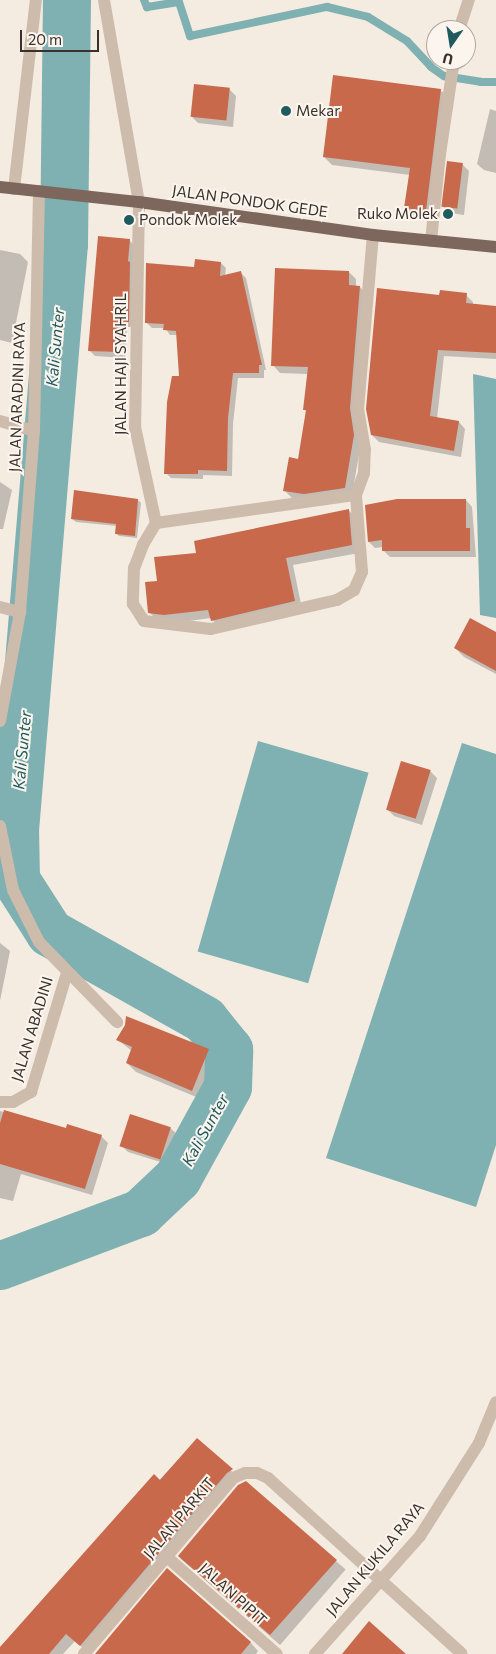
<!DOCTYPE html>
<html>
<head>
<meta charset="utf-8">
<style>
	body { margin:0 }
	#map { position:relative; width:496px; height:1654px; overflow:hidden; background:#f4ebe1; font-family:Commissioner,sans-serif }
	div>[style] { position:absolute }
	[style*='--x'] { left:calc(var(--x)*1px); top:calc(var(--y)*1px); width:calc(var(--w)*1px); rotate:calc(var(--a)*1deg) }
	.water>* { inset:0; background:#7fb0b2; transform-origin:0 0 }
	.shadow>* { inset:0; background:#0003; transform-origin:0 0 }
	.stream>* { height:8px; margin:-4px; padding:0 4px; transform-origin:4px; border-radius:4px; background:#7fb0b2 }
	.river>* { height:48px; margin:-24px; padding:0 24px; transform-origin:24px; border-radius:24px; background:#7fb0b2 }
	.building>* { inset:0; background:#c8694b; transform-origin:0 0 }
	.minor>* { height:12px; margin:-6px; padding:0 6px; transform-origin:6px; border-radius:6px; background:#cdbbac }
	.primary>* { height:12px; margin:-6px; padding:0 6px; transform-origin:6px; border-radius:6px; background:#7d675c }
	.dots>* { width:14px; height:14px; translate:-50% -50%; box-sizing:border-box; border:2px solid #fbf5ee; border-radius:50% }
	span { translate:-50% -50%; white-space:nowrap; text-align:center; line-height:1.15; -webkit-text-stroke:4px #fbf5ee; paint-order:stroke }
	.poi-label { font-size:15px; color:#3b302b }
	.left { translate:0 -50%; text-align:left }
	.right { translate:-100% -50%; text-align:right }
	.street-label { font-size:15px; color:#3b302b }
	.water-label { font-size:16px; color:#1f5a5e; font-style:italic }
	.north { position:absolute; left:426px; top:20px; width:50px; height:50px; box-sizing:border-box; background:#fbf5ee; border:1px solid #aea6a0; border-radius:50%; rotate:193deg; font-size:14px; font-weight:700; line-height:20px; text-align:center; color:#3b302b }
	.north::after { content:''; display:block; margin:auto; width:18px; height:22px; background:#1f5a5e; clip-path:polygon(50% 0,100% 100%,50% 72%,0 100%) }
	.scale { position:absolute; left:20px; top:30px; width:79px; height:22px; box-sizing:border-box; border:2px solid #3b302b; border-top:0; padding-left:6px; font-size:15px; line-height:18px; white-space:nowrap; color:#3b302b; -webkit-text-stroke:4px #fbf5ee; paint-order:stroke }
</style>
</head>
<body>
<div id="map">
	<div class="water">
		<div style="clip-path:polygon(473px 374px,496px 379px,496px 618px,480px 615px)"></div>
		<div style="left:258px;top:741px;width:115px;height:219px;rotate:16deg"></div>
		<div style="clip-path:polygon(462px 743px,496px 754px,496px 1145px,476px 1207px,326px 1158px)"></div>
	</div>
	<div class="shadow">
		<div style="clip-path:polygon(229px 89px,236px 96px,233px 127px,198px 123px,192px 117px)"></div>
		<div style="clip-path:polygon(440px 90px,449px 98px,434px 219px,414px 216px,406px 207px,410px 175px,332px 165px,324px 157px)"></div>
		<div style="clip-path:polygon(490px 109px,496px 111px,496px 173px,484px 170px,477px 164px)"></div>
		<div style="clip-path:polygon(462px 164px,469px 171px,464px 215px,450px 213px,444px 207px)"></div>
		<div style="clip-path:polygon(129px 240px,135px 246px,134px 327px,127px 327px,125px 358px,95px 356px,89px 350px)"></div>
		<div style="clip-path:polygon(0 250px,20px 254px,28px 262px,12px 343px,0 340px)"></div>
		<div style="clip-path:polygon(221px 263px,226px 268px,225px 276px,241px 273px,246px 278px,266px 370px,264px 370px,264px 378px,238px 378px,233px 424px,232px 476px,203px 475px,203px 479px,171px 478px,166px 473px,181px 378px,178px 335px,170px 335px,165px 328px,152px 328px,146px 322px,195px 268px)"></div>
		<div style="clip-path:polygon(349px 272px,356px 279px,356px 287px,360px 287px,367px 295px,361px 443px,352px 495px,292px 498px,285px 491px,299px 460px,307px 412px,304px 409px,308px 374px,280px 373px,273px 365px)"></div>
		<div style="clip-path:polygon(466px 295px,473px 302px,473px 305px,496px 308px,496px 359px,444px 356px,437px 419px,459px 422px,465px 429px,461px 457px,379px 442px,372px 435px,440px 296px)"></div>
		<div style="clip-path:polygon(0 482px,12px 490px,3px 529px,0 529px)"></div>
		<div style="clip-path:polygon(138px 500px,141px 503px,137px 538px,119px 536px,116px 533px,117px 526px,76px 522px,72px 519px)"></div>
		<div style="clip-path:polygon(466px 500px,472px 507px,476px 557px,390px 557px,383px 550px,383px 547px,375px 548px,369px 542px)"></div>
		<div style="clip-path:polygon(348px 510px,357px 518px,359px 553px,293px 565px,302px 609px,220px 628px,211px 618px,173px 623px,158px 621px,150px 613px,158px 582px,198px 554px)"></div>
		<div style="clip-path:polygon(496px 633px,496px 674px,464px 657px,455px 648px)"></div>
		<div style="clip-path:polygon(430px 771px,437px 778px,422px 825px,394px 816px,388px 810px)"></div>
		<div style="clip-path:polygon(0 943px,10px 951px,0 1001px)"></div>
		<div style="clip-path:polygon(118px 1040px,209px 1050px,218px 1059px,201px 1099px,136px 1072px,127px 1063px,132px 1051px)"></div>
		<div style="clip-path:polygon(0 1111px,66px 1129px,101px 1136px,108px 1143px,92px 1195px,21px 1174px,13px 1201px,0 1198px)"></div>
		<div style="clip-path:polygon(170px 1128px,177px 1134px,167px 1164px,128px 1152px,121px 1145px)"></div>
		<div style="clip-path:polygon(197px 1440px,239px 1478px,89px 1653px,75px 1641px,63px 1654px,0 1654px,0 1649px)"></div>
		<div style="left:246px;top:1483px;width:132px;height:100px;rotate:41deg"></div>
		<div style="clip-path:polygon(167px 1570px,251px 1643px,258px 1651px,256px 1654px,96px 1654px)"></div>
	</div>
	<div class="stream">
		<div style="--x:144;--y:0;--w:8;--a:67"></div>
		<div style="--x:147;--y:7;--w:32;--a:-9"></div>
		<div style="--x:179;--y:2;--w:36;--a:72"></div>
		<div style="--x:190;--y:36;--w:140;--a:-12"></div>
		<div style="--x:327;--y:7;--w:42;--a:13.7"></div>
		<div style="--x:368;--y:17;--w:46;--a:31.6"></div>
		<div style="--x:407;--y:41;--w:35;--a:47"></div>
		<div style="--x:431;--y:67;--w:16;--a:35"></div>
		<div style="--x:444;--y:76;--w:37;--a:9"></div>
		<div style="--x:481;--y:82;--w:15;--a:0"></div>
	</div>
	<div class="river">
		<div style="--x:0;--y:1266;--w:151;--a:-20.6"></div>
		<div style="--x:141;--y:1213;--w:51;--a:-43.4"></div>
		<div style="--x:178;--y:1178;--w:104;--a:-61.2"></div>
		<div style="--x:228;--y:1087;--w:37;--a:-88"></div>
		<div style="--x:229;--y:1050;--w:38;--a:-129"></div>
		<div style="--x:205;--y:1020;--w:178;--a:-150.7"></div>
		<div style="--x:50;--y:933;--w:63;--a:-122.7"></div>
		<div style="--x:16;--y:880;--w:50;--a:-91.1"></div>
		<div style="--x:15;--y:830;--w:588;--a:-85.22"></div>
		<div style="--x:64;--y:244;--w:244;--a:-89.3"></div>
	</div>
	<div class="building">
		<div style="clip-path:polygon(333px 75px,441px 89px,426px 211px,404px 208px,410px 168px,323px 157px)"></div>
		<div style="left:194px;top:84px;width:36px;height:33px;rotate:6deg"></div>
		<div style="left:447px;top:161px;width:16px;height:46px;rotate:7deg"></div>
		<div style="clip-path:polygon(98px 236px,130px 239px,128px 261px,130px 262px,129px 322px,121px 322px,120px 352px,88px 351px)"></div>
		<div style="clip-path:polygon(195px 259px,221px 262px,220px 276px,241px 271px,262px 365px,259px 365px,259px 373px,233px 373px,228px 418px,227px 471px,198px 470px,198px 474px,164px 474px,167px 402px,172px 376px,179px 376px,176px 331px,163px 330px,164px 324px,145px 323px,146px 263px,194px 267px)"></div>
		<div style="clip-path:polygon(275px 268px,349px 271px,349px 285px,360px 286px,350px 408px,354px 435px,345px 488px,304px 494px,283px 491px,289px 457px,298px 459px,306px 410px,303px 410px,308px 367px,271px 366px)"></div>
		<div style="clip-path:polygon(377px 288px,439px 295px,440px 290px,467px 293px,466px 303px,496px 306px,496px 353px,438px 350px,430px 416px,459px 421px,454px 451px,371px 435px,366px 409px)"></div>
		<div style="clip-path:polygon(74px 490px,138px 499px,135px 536px,115px 534px,116px 524px,71px 519px)"></div>
		<div style="clip-path:polygon(397px 499px,466px 499px,466px 528px,470px 528px,470px 551px,382px 551px,382px 540px,368px 542px,365px 505px)"></div>
		<div style="clip-path:polygon(349px 509px,352px 545px,286px 558px,295px 601px,211px 621px,208px 610px,164px 615px,148px 613px,145px 582px,157px 581px,154px 557px,196px 553px,194px 541px)"></div>
		<div style="clip-path:polygon(470px 618px,496px 632px,496px 671px,454px 648px)"></div>
		<div style="left:401px;top:761px;width:31px;height:51px;rotate:17deg"></div>
		<div style="clip-path:polygon(126px 1016px,209px 1049px,192px 1091px,126px 1063px,132px 1047px,116px 1040px,125px 1025px)"></div>
		<div style="clip-path:polygon(4px 1110px,66px 1128px,67px 1124px,102px 1135px,85px 1189px,0 1164px,0 1123px)"></div>
		<div style="left:130px;top:1114px;width:43px;height:34px;rotate:18deg"></div>
		<div style="clip-path:polygon(197px 1438px,233px 1469px,227px 1473px,80px 1646px,66px 1634px,49px 1654px,0 1654px,0 1647px,154px 1474px,160px 1480px)"></div>
		<div style="clip-path:polygon(246px 1481px,337px 1560px,270px 1635px,178px 1556px,238px 1485px)"></div>
		<div style="clip-path:polygon(167px 1568px,251px 1642px,241px 1654px,95px 1654px)"></div>
		<div style="clip-path:polygon(369px 1621px,406px 1654px,342px 1654px)"></div>
	</div>
	<div class="minor">
		<div style="--x:104;--y:0;--w:205;--a:80.2"></div>
		<div style="--x:139;--y:202;--w:225;--a:91"></div>
		<div style="--x:135;--y:427;--w:98;--a:77.7"></div>
		<div style="--x:459;--y:30;--w:32;--a:-72"></div>
		<div style="--x:14;--y:189;--w:190;--a:-83.4"></div>
		<div style="--x:431;--y:241;--w:87;--a:-84.1"></div>
		<div style="--x:440;--y:154;--w:95;--a:-81.5"></div>
		<div style="--x:0;--y:421;--w:35;--a:16"></div>
		<div style="--x:156;--y:523;--w:26;--a:121"></div>
		<div style="--x:143;--y:545;--w:25;--a:111"></div>
		<div style="--x:134;--y:568;--w:36;--a:92"></div>
		<div style="--x:133;--y:604;--w:20;--a:57"></div>
		<div style="--x:144;--y:621;--w:67;--a:6.8"></div>
		<div style="--x:211;--y:629;--w:129;--a:-13"></div>
		<div style="--x:337;--y:600;--w:20;--a:-30"></div>
		<div style="--x:354;--y:590;--w:20;--a:-66"></div>
		<div style="--x:362;--y:572;--w:77;--a:-94.5"></div>
		<div style="--x:356;--y:495;--w:23;--a:-70"></div>
		<div style="--x:364;--y:473;--w:23;--a:-88"></div>
		<div style="--x:365;--y:450;--w:42;--a:-99.7"></div>
		<div style="--x:358;--y:409;--w:175;--a:-85.1"></div>
		<div style="--x:156;--y:523;--w:202;--a:-8"></div>
		<div style="--x:0;--y:607;--w:21;--a:14"></div>
		<div style="--x:0;--y:721;--w:111;--a:-79.6"></div>
		<div style="--x:20;--y:612;--w:182;--a:-85.6"></div>
		<div style="--x:34;--y:431;--w:240;--a:-88.8"></div>
		<div style="--x:0;--y:826;--w:65;--a:78.5"></div>
		<div style="--x:13;--y:890;--w:58;--a:63.4"></div>
		<div style="--x:39;--y:942;--w:112;--a:45.7"></div>
		<div style="--x:0;--y:1102;--w:13;--a:0"></div>
		<div style="--x:13;--y:1102;--w:21;--a:-29"></div>
		<div style="--x:31;--y:1092;--w:124;--a:-73.2"></div>
		<div style="--x:168;--y:1558;--w:145;--a:41.4"></div>
		<div style="--x:84;--y:1654;--w:231;--a:-49.7"></div>
		<div style="--x:233;--y:1478;--w:13;--a:-23"></div>
		<div style="--x:245;--y:1473;--w:12;--a:0"></div>
		<div style="--x:257;--y:1473;--w:12;--a:24"></div>
		<div style="--x:268;--y:1478;--w:261;--a:42.2"></div>
		<div style="--x:315;--y:1654;--w:158;--a:-48.3"></div>
		<div style="--x:420;--y:1536;--w:110;--a:-57.6"></div>
		<div style="--x:479;--y:1443;--w:44;--a:-67.5"></div>
	</div>
	<div class="primary">
		<div style="--x:0;--y:187;--w:140;--a:6.2"></div>
		<div style="--x:139;--y:202;--w:236;--a:8"></div>
		<div style="--x:373;--y:235;--w:124;--a:5.6"></div>
	</div>
	<div class="dots">
		<div style="left:286px;top:111px;background:#1f5a5e"></div>
		<div style="left:448px;top:214px;background:#1f5a5e"></div>
		<div style="left:129px;top:220px;background:#1f5a5e"></div>
	</div>
	<div class="poi-label">
		<span class="left" style="left:296px;top:111px">Mekar</span>
		<span class="right" style="left:438px;top:214px">Ruko Molek</span>
		<span class="left" style="left:139px;top:220px">Pondok Molek</span>
	</div>
	<div class="street-label">
		<span style="left:250px;top:201px;rotate:8deg">JALAN PONDOK GEDE</span>
		<span style="left:121px;top:364px;rotate:-90deg">JALAN HAJI SYAHRIL</span>
		<span style="left:17px;top:397px;rotate:-88deg">JALAN ARADINI RAYA</span>
		<span style="left:32px;top:1029px;rotate:-73deg">JALAN ABADINI</span>
		<span style="left:179px;top:1518px;rotate:-50deg">JALAN PARKIT</span>
		<span style="left:375px;top:1559px;rotate:-50deg">JALAN KUKILA RAYA</span>
		<span style="left:233px;top:1594px;rotate:42deg">JALAN PIPIT</span>
	</div>
	<div class="water-label">
		<span style="left:55px;top:347px;rotate:-85deg">Kali Sunter</span>
		<span style="left:22px;top:750px;rotate:-85deg">Kali Sunter</span>
		<span style="left:205px;top:1130px;rotate:-61deg">Kali Sunter</span>
	</div>
	<div class="north">U</div>
	<div class="scale">20 m</div>
</div>
</body>
</html>
